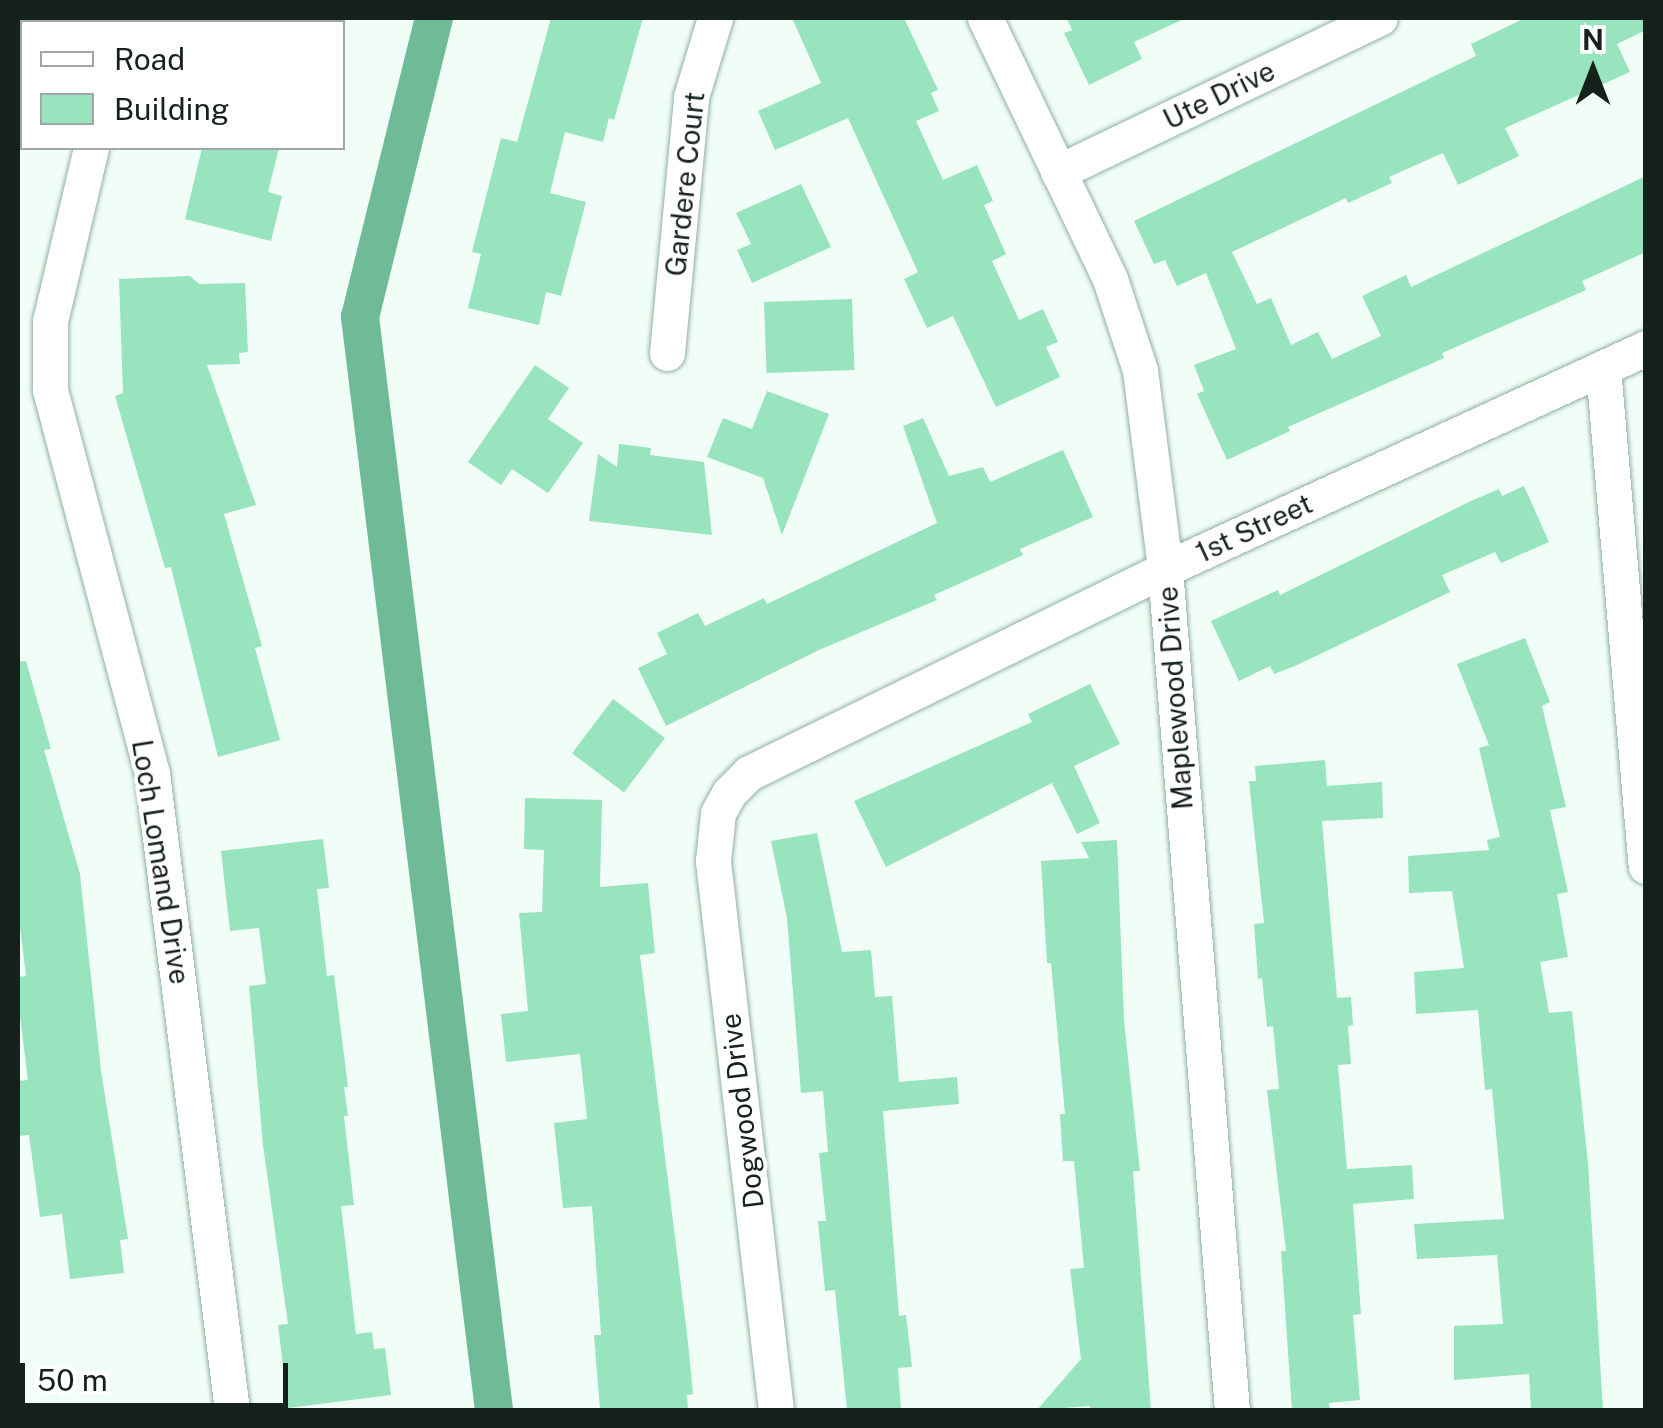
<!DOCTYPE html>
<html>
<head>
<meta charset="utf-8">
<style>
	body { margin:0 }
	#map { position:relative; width:1663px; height:1428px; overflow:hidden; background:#f1fef7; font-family:"Public Sans",sans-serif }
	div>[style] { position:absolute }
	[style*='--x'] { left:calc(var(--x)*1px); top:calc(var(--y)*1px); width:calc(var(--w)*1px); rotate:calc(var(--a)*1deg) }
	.canal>* { height:38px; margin:-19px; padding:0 19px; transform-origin:19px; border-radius:19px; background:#70bb97 }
	.building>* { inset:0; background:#98e4bf; transform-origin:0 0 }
	.roads { filter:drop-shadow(0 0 2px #91b09f) drop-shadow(0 0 2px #91b09f) }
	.minor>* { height:35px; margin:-17.5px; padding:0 17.5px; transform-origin:17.5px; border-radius:17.5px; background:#fff }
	span { translate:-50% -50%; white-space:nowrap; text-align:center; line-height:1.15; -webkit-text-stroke:8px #fff; paint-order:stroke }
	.street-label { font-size:28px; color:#15221b }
	.frame { position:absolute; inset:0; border:20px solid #15221b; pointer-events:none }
	.legend { position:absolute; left:20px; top:20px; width:325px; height:130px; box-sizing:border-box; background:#fff; border:2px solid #a1a7a4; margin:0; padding:12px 18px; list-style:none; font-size:30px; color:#15221b }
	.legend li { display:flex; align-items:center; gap:20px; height:50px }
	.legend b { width:50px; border:2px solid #a1a7a4 }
	.north { position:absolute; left:1543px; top:20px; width:100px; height:100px; -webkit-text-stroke:8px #fff; paint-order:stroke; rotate:0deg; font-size:28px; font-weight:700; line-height:40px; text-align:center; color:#15221b }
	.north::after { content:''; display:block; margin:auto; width:35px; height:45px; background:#15221b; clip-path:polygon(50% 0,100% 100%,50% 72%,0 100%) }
	.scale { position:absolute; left:20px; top:1363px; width:268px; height:45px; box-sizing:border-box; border:5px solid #15221b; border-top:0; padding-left:12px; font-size:30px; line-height:35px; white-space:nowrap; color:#15221b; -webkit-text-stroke:8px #fff; paint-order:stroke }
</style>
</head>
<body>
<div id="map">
	<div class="canal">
		<div style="--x:434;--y:18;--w:308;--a:103.9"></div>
		<div style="--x:360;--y:317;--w:1101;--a:83.01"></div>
	</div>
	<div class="building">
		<div style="clip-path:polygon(551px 18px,643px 18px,614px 120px,609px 118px,603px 142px,565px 132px,550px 193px,586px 202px,561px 296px,546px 292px,539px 325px,468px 308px,481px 254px,472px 252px,501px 138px,517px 142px)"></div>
		<div style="clip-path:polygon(792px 18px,904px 18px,938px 90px,931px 93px,939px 111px,916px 121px,943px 180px,977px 165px,993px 201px,984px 205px,1006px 254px,992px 261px,1019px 320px,1043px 309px,1058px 342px,1046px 347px,1060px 377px,996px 407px,953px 316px,927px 328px,904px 279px,918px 272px,848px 118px,775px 150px,758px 111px,821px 83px)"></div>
		<div style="clip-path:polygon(1067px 18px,1186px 18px,1134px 42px,1142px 59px,1089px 85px,1064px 33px,1072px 30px)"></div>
		<div style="clip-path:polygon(1525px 18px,1646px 18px,1646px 30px,1617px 44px,1630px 72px,1505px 128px,1519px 156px,1458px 185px,1443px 153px,1389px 177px,1392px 183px,1348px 203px,1346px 198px,1232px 252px,1257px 304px,1271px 298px,1291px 345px,1318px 332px,1332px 359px,1381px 336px,1362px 296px,1406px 275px,1411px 287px,1646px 176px,1646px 252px,1582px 281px,1586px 290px,1442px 353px,1444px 358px,1288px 427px,1290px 431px,1227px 460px,1197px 394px,1204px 391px,1194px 365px,1236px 349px,1206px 273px,1177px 286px,1165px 260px,1154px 264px,1134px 221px,1476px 56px,1471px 44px)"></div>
		<div style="clip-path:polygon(202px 148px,279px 148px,268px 192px,282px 196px,271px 241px,185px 219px)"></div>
		<div style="clip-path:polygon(801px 184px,831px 247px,752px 283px,737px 250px,751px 244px,736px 213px)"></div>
		<div style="clip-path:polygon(190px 276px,199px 284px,245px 283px,248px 352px,239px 353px,240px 364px,207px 365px,256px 505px,224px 514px,262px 646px,255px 648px,280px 740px,218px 757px,171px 567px,165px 568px,115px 396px,123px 393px,119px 279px)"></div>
		<div style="left:852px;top:299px;width:71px;height:88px;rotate:88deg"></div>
		<div style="clip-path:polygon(535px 365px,569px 388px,548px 419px,583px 443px,548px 493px,512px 469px,501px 485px,468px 462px)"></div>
		<div style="clip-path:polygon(767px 391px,829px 414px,782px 535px,763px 478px,707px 457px,723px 418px,752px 429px)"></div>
		<div style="clip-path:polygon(923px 418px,949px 476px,983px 467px,990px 482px,1063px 450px,1093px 517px,1020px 549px,1023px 555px,934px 595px,937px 600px,819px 650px,666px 726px,638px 668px,667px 654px,657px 633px,698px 613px,705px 626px,764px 598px,767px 604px,937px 523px,903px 426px)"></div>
		<div style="clip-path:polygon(619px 444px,651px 448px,650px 455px,704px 462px,712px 535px,589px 521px,598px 454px,617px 467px)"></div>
		<div style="clip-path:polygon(1524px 486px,1549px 542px,1501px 563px,1495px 552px,1442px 575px,1450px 592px,1295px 666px,1274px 674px,1270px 666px,1239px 681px,1211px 621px,1278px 590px,1280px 595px,1471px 501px,1499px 489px,1502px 496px)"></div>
		<div style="clip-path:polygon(1525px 638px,1550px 702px,1542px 706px,1566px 807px,1550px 810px,1568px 892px,1557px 894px,1568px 957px,1540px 962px,1549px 1013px,1572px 1011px,1588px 1163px,1603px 1410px,1531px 1410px,1529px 1374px,1454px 1380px,1454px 1326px,1503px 1324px,1497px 1255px,1417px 1259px,1414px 1224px,1504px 1219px,1492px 1089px,1485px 1090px,1478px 1010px,1416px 1014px,1414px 972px,1464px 968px,1452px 891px,1409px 893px,1408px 856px,1489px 850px,1487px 840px,1500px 837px,1479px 748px,1489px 745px,1457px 664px)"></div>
		<div style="clip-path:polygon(26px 661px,51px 749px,44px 750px,80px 874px,101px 1071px,128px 1239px,120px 1240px,124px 1273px,70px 1279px,62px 1214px,40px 1217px,29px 1135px,18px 1136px,18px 1081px,28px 1080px,18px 1000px,18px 977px,26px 976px,18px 911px,18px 662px)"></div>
		<div style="clip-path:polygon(1090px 684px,1120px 744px,1074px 766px,1100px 823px,1077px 834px,1052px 783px,886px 867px,854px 801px,1032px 722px,1028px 714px)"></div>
		<div style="left:613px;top:699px;width:65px;height:68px;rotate:37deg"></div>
		<div style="clip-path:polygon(1325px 760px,1327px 786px,1382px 782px,1383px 818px,1322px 821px,1337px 998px,1351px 997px,1353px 1025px,1348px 1026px,1351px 1064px,1338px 1065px,1347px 1169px,1412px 1165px,1414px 1199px,1353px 1204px,1361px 1314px,1353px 1315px,1360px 1400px,1329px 1403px,1330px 1410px,1292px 1410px,1281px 1251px,1286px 1251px,1267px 1090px,1279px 1089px,1273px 1026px,1267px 1027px,1262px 978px,1258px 979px,1254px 924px,1264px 923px,1249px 781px,1256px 781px,1255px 766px)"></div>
		<div style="clip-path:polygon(525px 798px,602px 800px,600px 887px,648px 883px,655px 953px,640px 955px,688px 1342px,693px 1394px,687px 1395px,688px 1410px,600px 1410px,594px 1335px,601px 1335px,592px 1206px,563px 1208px,554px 1123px,587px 1119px,580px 1054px,506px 1062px,501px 1014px,528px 1011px,519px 913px,542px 912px,544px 850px,524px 849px)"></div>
		<div style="clip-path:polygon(817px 833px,842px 952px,871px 950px,875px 997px,892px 996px,899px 1082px,957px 1077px,959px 1104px,883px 1111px,899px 1316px,906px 1315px,912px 1367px,898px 1368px,901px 1410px,847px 1410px,835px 1290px,825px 1291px,818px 1221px,826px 1221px,819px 1153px,828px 1152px,823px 1091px,801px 1093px,787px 918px,771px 841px)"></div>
		<div style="clip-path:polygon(323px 839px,329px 888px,317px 889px,327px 976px,334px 975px,348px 1087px,344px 1087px,348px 1116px,344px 1116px,354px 1205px,341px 1206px,356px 1334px,372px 1332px,374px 1349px,385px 1348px,391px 1395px,288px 1408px,278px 1325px,288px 1324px,263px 1145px,249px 986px,266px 984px,259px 928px,230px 931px,221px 851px)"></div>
		<div style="clip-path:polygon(1117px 840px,1124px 1020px,1140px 1171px,1133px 1171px,1151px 1410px,1090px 1410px,1090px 1406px,1037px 1410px,1081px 1359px,1070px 1269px,1084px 1268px,1074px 1161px,1063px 1161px,1060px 1114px,1065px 1114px,1051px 963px,1047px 963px,1041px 861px,1089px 858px,1081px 842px)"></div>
	</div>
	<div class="roads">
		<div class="minor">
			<div style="--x:985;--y:18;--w:289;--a:64.4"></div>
			<div style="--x:1110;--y:279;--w:96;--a:71.8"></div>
			<div style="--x:1140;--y:370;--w:201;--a:82.8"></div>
			<div style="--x:1165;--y:569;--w:844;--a:85.45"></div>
			<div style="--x:121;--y:22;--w:4;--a:-76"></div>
			<div style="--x:91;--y:148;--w:178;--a:103.3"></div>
			<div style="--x:50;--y:321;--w:69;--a:90"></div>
			<div style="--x:50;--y:390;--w:397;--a:75.1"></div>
			<div style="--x:152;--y:774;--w:641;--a:82.83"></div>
			<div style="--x:1058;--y:172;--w:357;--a:-25.6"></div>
			<div style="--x:667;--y:353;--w:257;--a:-84.6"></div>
			<div style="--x:691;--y:97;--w:83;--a:-73.1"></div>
			<div style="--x:1603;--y:368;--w:500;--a:85.1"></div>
			<div style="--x:776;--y:1410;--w:553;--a:-96.55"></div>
			<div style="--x:713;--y:861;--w:48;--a:-84.1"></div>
			<div style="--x:718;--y:813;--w:23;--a:-61"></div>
			<div style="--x:729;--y:793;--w:28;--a:-45"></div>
			<div style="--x:749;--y:773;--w:463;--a:-26.1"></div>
			<div style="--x:1165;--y:569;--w:529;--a:-24.68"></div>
		</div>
	</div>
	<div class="street-label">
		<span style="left:1219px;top:95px;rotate:-26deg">Ute Drive</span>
		<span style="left:685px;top:184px;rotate:-84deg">Gardere Court</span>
		<span style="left:1254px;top:528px;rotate:-25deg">1st Street</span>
		<span style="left:1175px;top:698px;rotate:-94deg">Maplewood Drive</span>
		<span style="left:161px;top:862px;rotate:81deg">Loch Lomand Drive</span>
		<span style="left:742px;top:1111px;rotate:-97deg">Dogwood Drive</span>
	</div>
	<div class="frame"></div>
	<ul class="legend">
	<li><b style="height:12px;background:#fff"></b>Road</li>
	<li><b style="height:28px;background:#98e4bf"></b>Building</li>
	</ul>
	<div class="north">N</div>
	<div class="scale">50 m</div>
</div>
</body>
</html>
